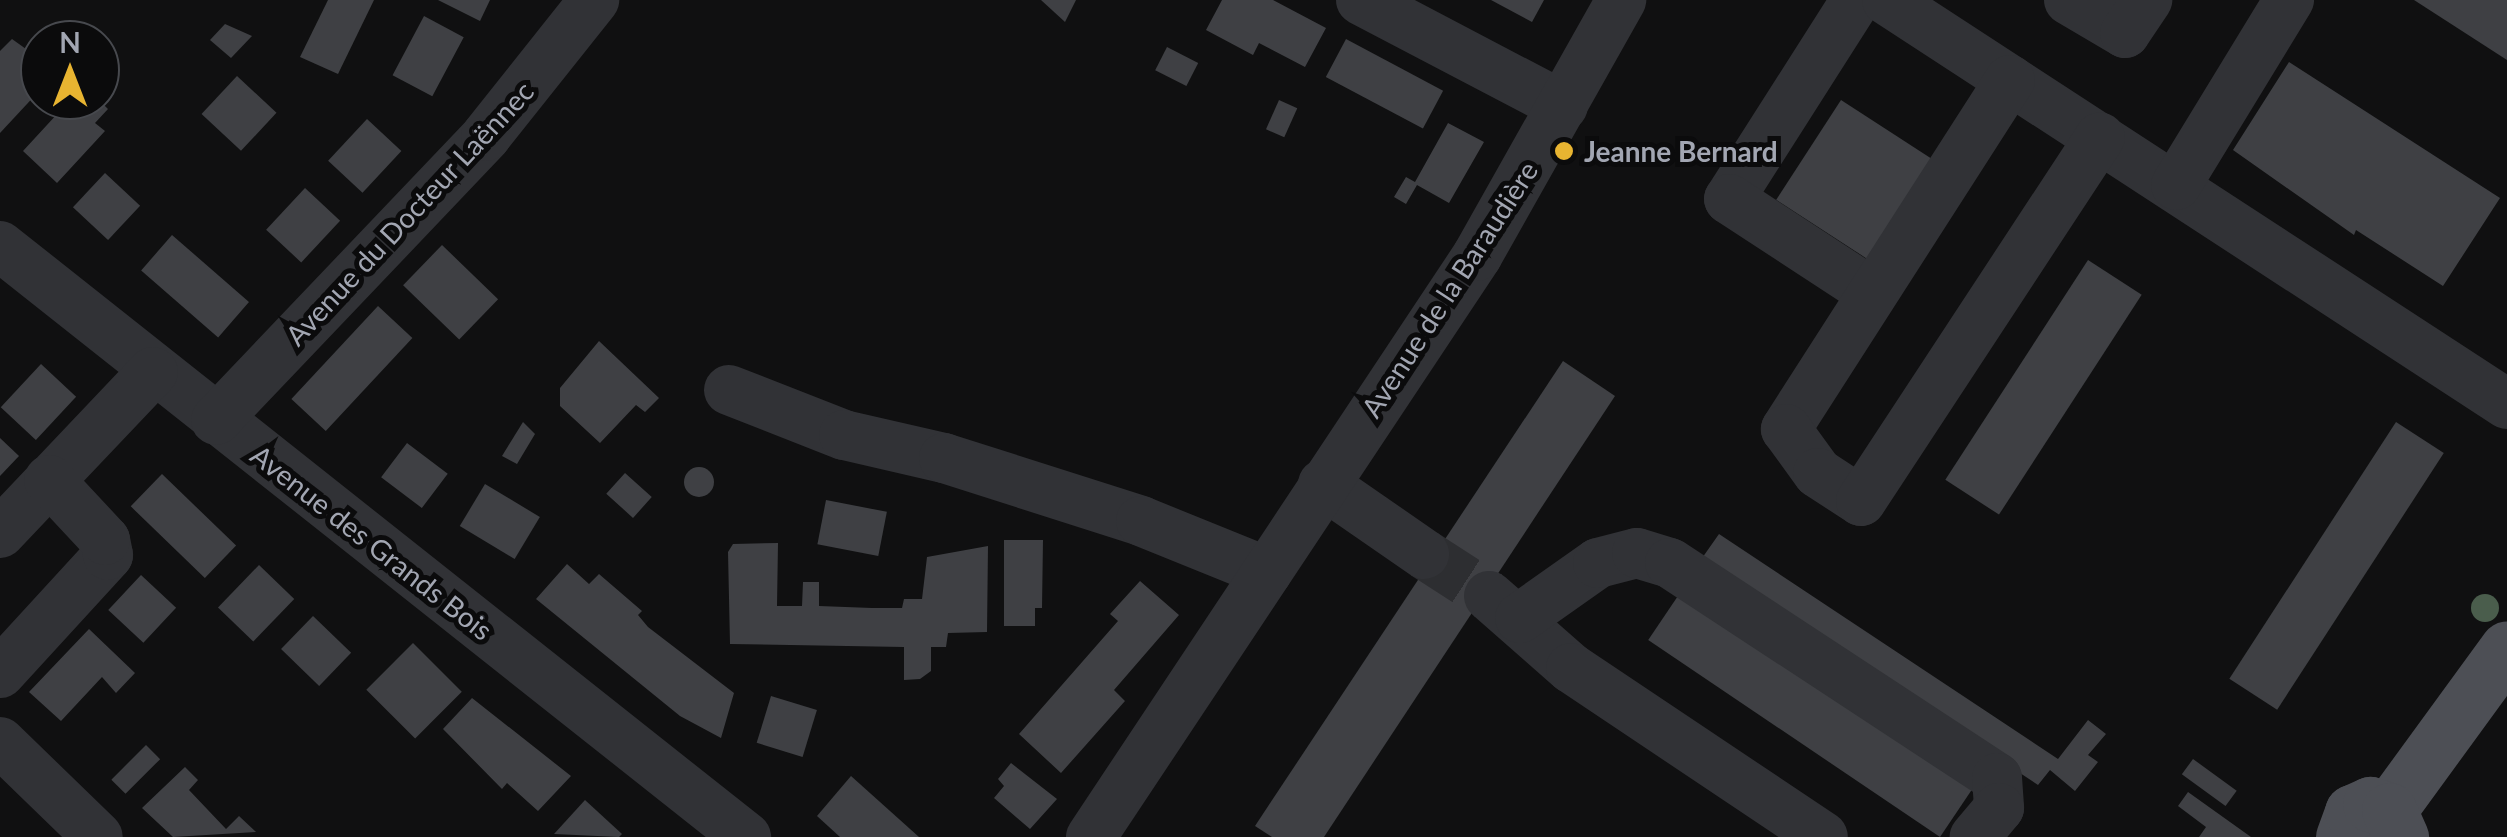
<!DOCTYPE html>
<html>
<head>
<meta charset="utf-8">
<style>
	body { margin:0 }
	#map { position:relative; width:2507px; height:837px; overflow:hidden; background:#101011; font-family:Lato,sans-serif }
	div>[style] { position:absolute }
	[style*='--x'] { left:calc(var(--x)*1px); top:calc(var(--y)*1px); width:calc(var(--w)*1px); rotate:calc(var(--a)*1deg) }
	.building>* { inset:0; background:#3f4044; transform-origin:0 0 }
	.round { border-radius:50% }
	.minor-tunnel>* { height:50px; margin-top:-25px; transform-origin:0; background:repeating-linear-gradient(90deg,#2d2e31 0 50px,transparent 0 75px) }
	.minor>* { height:50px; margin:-25px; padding:0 25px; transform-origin:25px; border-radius:25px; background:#313236 }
	.major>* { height:55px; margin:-27.5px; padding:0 27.5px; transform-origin:27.5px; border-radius:27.5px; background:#4d4f55 }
	.trees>* { width:28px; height:28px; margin:-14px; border-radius:50%; background:#4a5d4c }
	.dots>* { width:28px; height:28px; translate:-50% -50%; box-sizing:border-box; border:5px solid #0b0b0c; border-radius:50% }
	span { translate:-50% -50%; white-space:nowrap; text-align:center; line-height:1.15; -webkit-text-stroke:10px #0b0b0c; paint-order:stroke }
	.poi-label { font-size:28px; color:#a2a6b2; font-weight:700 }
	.left { translate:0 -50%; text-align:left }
	.street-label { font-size:28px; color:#a2a6b2 }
	.north { position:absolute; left:20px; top:20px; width:100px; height:100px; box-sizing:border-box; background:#0b0b0c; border:2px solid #47494e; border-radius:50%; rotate:0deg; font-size:28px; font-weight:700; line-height:40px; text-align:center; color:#a2a6b2 }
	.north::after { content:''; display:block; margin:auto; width:35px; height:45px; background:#e8b431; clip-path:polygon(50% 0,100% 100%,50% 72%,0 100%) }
</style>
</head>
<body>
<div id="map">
	<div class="building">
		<div style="clip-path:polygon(328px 0,374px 0,338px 74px,300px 57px)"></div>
		<div style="clip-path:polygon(438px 0,490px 0,480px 21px)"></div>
		<div style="clip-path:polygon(1041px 0,1076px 0,1065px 22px)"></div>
		<div style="clip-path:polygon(1222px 0,1273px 0,1326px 28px,1305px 67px,1259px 43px,1253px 55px,1206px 30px)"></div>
		<div style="clip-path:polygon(1491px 0,1544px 0,1532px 22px)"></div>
		<div style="clip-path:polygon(2414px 0,2507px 0,2507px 60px)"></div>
		<div style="left:424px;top:16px;width:45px;height:67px;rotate:28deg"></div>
		<div style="clip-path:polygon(225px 24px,252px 36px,231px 58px,210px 40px)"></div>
		<div style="clip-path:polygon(12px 39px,40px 59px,40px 90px,0 133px,0 51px)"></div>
		<div style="left:1346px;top:39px;width:110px;height:43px;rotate:28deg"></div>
		<div style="left:1167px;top:47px;width:35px;height:26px;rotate:27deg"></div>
		<div style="clip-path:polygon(2289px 62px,2500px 198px,2443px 286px,2356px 230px,2354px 235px,2233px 150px)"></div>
		<div style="left:237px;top:76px;width:54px;height:52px;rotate:43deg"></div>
		<div style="clip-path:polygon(70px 100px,99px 100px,108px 109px,95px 123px,105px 131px,57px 183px,23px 151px)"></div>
		<div style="left:1279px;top:100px;width:20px;height:32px;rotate:24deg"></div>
		<div style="left:1841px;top:100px;width:109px;height:119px;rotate:33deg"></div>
		<div style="left:367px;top:119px;width:47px;height:57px;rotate:43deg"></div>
		<div style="clip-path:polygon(1448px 123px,1484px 142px,1449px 203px,1417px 185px,1406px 204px,1394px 197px,1406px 177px,1415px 182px)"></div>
		<div style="left:105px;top:173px;width:48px;height:47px;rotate:43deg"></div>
		<div style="left:305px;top:188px;width:48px;height:57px;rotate:43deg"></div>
		<div style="left:172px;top:235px;width:102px;height:47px;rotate:41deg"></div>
		<div style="left:442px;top:245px;width:78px;height:56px;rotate:44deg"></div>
		<div style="left:2088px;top:260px;width:64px;height:262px;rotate:33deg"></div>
		<div style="left:378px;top:306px;width:47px;height:127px;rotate:43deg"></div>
		<div style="clip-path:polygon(599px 341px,659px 398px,645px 412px,636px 405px,600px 443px,560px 406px,560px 388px)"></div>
		<div style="clip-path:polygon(1563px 361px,1615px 396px,1324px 837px,1272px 837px,1255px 826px)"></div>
		<div style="left:41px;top:364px;width:48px;height:59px;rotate:43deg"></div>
		<div style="clip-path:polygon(523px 422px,535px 434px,517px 464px,502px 456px)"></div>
		<div style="left:2396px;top:422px;width:57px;height:306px;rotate:33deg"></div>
		<div style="clip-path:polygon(0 438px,19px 456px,0 476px)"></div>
		<div style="left:407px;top:443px;width:51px;height:43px;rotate:37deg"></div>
		<div class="round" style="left:684px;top:467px;width:30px;height:30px"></div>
		<div style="left:625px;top:473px;width:36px;height:28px;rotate:42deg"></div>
		<div style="left:162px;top:474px;width:103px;height:45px;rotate:44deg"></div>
		<div style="left:485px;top:484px;width:64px;height:49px;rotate:31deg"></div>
		<div style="left:826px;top:500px;width:62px;height:45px;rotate:11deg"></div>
		<div style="clip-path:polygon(1719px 534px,2058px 759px,2088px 720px,2106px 734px,2088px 755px,2098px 762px,2075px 791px,2050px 770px,2038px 785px,1700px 561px)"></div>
		<div style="clip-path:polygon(1004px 540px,1043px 540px,1042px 608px,1035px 608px,1035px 626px,1004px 626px)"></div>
		<div style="clip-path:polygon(778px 543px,777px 606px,802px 606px,803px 582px,819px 582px,819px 606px,872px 608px,902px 608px,904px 599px,922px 599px,927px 557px,988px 546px,987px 632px,948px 633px,946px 647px,931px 647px,931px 671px,920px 679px,904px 680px,904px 647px,730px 644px,728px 552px,733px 544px)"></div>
		<div style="clip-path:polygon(567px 564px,589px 584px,599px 574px,642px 611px,638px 615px,648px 627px,734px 693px,721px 738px,680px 716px,536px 599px)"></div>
		<div style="left:259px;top:565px;width:49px;height:59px;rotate:44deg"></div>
		<div style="left:141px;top:575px;width:48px;height:48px;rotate:43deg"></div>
		<div style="clip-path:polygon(1140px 581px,1179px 615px,1114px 690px,1125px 701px,1061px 773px,1019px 734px,1118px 621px,1110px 614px)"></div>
		<div style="left:1684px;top:587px;width:352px;height:64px;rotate:34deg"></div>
		<div style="left:313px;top:616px;width:53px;height:46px;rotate:44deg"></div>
		<div style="clip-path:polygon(89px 629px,135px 673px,116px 693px,102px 677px,61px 721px,29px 692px)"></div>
		<div style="left:413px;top:643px;width:69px;height:66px;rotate:45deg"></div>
		<div style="left:771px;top:696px;width:48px;height:49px;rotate:17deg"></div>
		<div style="clip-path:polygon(472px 698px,571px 776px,538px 811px,507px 783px,502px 789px,443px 729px)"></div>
		<div style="left:146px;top:745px;width:20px;height:49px;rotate:45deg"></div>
		<div style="left:2193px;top:759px;width:54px;height:19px;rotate:36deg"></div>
		<div style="clip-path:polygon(1011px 763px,1057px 799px,1030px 829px,994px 798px,1004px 786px,998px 779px)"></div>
		<div style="clip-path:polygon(185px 767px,198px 780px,189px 790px,226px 829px,239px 816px,256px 832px,173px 837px,142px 808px)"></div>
		<div style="clip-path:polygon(851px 776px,919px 837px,840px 837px,817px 816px)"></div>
		<div style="clip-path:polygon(2188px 792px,2251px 837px,2199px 837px,2206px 827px,2178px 806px)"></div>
		<div style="clip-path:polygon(585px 800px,622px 834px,619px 837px,554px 834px)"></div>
	</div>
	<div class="minor-tunnel">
		<div style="--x:1424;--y:554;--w:77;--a:32.9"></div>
	</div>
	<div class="minor">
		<div style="--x:1361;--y:0;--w:228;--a:27.7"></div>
		<div style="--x:1856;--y:0;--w:236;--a:122.5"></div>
		<div style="--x:1729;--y:199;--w:170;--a:33.2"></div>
		<div style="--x:1887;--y:0;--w:740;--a:33.09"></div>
		<div style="--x:2069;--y:0;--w:65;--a:30.5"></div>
		<div style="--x:2125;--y:33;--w:40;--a:-56"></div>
		<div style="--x:2010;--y:80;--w:415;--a:122.7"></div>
		<div style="--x:1786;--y:429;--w:54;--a:54"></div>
		<div style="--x:1818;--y:473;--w:51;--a:33.1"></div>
		<div style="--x:1861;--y:501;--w:435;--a:-56.7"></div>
		<div style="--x:2176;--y:185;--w:217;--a:-58.6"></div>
		<div style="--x:0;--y:246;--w:952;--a:38.39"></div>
		<div style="--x:729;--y:390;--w:123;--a:21.4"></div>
		<div style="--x:844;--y:435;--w:103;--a:13"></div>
		<div style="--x:944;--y:458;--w:207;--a:17.7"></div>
		<div style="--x:1141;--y:521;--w:136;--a:22"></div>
		<div style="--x:216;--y:420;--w:392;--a:-46.4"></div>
		<div style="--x:486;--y:136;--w:174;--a:-51.5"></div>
		<div style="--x:1323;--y:484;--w:123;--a:34.7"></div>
		<div style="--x:0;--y:533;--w:222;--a:-46.5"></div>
		<div style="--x:1489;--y:596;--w:109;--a:41.3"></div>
		<div style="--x:1571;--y:668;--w:303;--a:33.8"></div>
		<div style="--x:1520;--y:618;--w:95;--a:-35.2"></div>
		<div style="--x:1598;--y:563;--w:40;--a:-14.4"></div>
		<div style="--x:1637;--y:553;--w:34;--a:17"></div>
		<div style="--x:1670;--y:563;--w:391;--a:33.3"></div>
		<div style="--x:1997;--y:778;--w:30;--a:86"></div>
		<div style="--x:1999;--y:808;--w:38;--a:130"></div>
		<div style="--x:0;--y:673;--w:160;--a:-47.5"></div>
		<div style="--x:108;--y:555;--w:15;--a:-101"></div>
		<div style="--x:105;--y:540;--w:82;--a:-133"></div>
		<div style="--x:0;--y:742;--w:136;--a:44.1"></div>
		<div style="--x:1091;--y:837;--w:698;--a:-56.4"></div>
		<div style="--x:1477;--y:256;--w:294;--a:-60.6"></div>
	</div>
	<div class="major">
		<div style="--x:2389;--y:810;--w:200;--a:-53.9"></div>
		<div style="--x:2343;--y:837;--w:27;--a:-70"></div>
		<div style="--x:2352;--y:812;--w:20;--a:-24"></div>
		<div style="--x:2370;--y:804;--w:20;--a:18"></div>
		<div style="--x:2389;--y:810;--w:30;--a:66"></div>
	</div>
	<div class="trees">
		<div style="left:2485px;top:608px"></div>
	</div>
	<div class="dots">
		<div style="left:1564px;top:151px;background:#e8b431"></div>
	</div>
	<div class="poi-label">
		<span class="left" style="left:1584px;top:151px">Jeanne Bernard</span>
	</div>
	<div class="street-label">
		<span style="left:409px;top:213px;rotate:-47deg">Avenue du Docteur Laënnec</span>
		<span style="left:1449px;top:289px;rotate:-57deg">Avenue de la Baraudière</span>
		<span style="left:372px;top:542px;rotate:38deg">Avenue des Grands Bois</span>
	</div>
	<div class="north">N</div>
</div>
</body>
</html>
